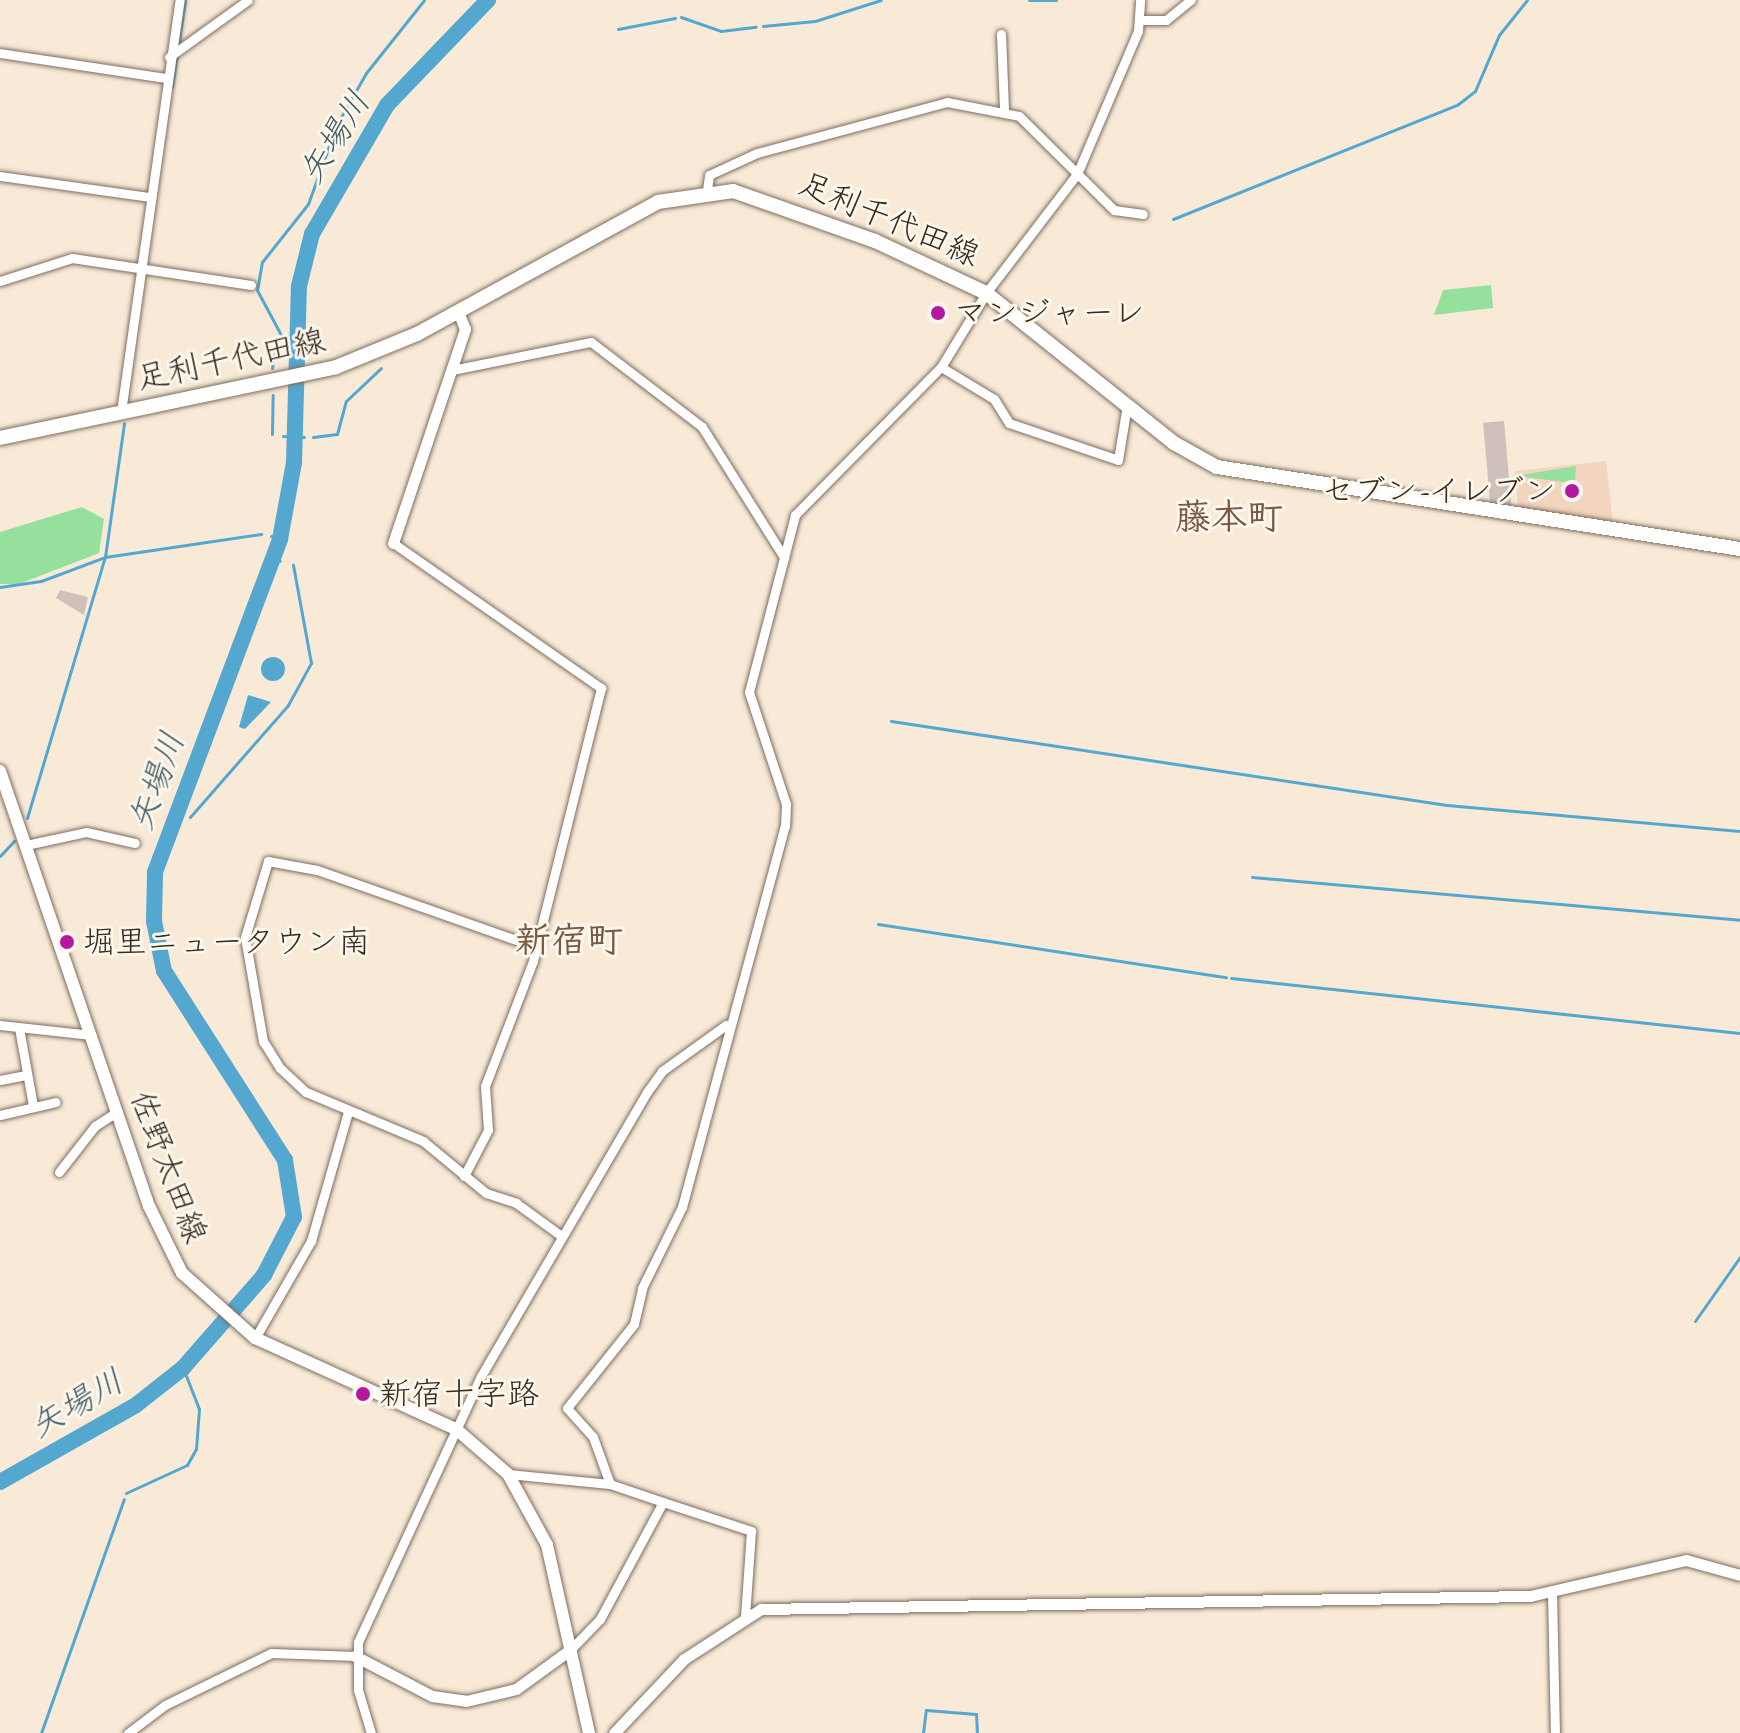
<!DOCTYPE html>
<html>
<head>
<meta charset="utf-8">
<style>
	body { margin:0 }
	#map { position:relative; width:1740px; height:1733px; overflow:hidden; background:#f8ead7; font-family:Caveat,"Klee One",sans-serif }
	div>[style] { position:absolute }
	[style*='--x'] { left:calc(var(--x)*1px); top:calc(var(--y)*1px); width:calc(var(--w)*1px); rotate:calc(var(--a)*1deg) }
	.built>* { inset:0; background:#f3d4bf }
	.industrial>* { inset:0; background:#cfc0bb; transform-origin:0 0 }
	.green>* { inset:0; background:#94e09c }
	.water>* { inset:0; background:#54a7cf }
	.round { border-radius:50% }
	.stream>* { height:3px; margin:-1.5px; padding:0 1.5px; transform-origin:1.5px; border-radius:1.5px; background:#54a7cf }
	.river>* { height:16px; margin:-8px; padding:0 8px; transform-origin:8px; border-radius:8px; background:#54a7cf }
	.roads { filter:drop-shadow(0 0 2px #7d6d5f) drop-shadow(0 0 2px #7d6d5f) }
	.minor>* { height:9px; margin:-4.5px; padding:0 4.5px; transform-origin:4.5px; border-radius:4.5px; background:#fff }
	.tertiary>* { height:11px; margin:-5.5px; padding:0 5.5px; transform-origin:5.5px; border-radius:5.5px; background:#fff }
	.secondary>* { height:12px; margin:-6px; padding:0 6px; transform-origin:6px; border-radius:6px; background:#fff }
	.primary>* { height:14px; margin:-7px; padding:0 7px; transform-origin:7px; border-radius:7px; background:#fff }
	.dots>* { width:22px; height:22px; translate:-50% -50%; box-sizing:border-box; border:4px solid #fbf7ec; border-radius:50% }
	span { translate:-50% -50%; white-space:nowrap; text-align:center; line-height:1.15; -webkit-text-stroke:6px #fbf7ec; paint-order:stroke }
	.street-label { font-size:32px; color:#3b2a1e }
	.poi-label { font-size:32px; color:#3b2a1e }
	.left { translate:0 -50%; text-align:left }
	.right { translate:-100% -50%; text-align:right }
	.water-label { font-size:34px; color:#455c65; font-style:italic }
	.quarter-label { font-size:36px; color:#7a5942; font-weight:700 }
</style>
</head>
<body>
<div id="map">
	<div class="built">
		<div style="clip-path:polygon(1606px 461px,1613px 524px,1518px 508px,1515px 471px)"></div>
	</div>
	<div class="industrial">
		<div style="left:1504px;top:421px;width:88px;height:21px;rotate:85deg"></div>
		<div style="clip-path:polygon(60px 590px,88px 597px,84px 615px,56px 598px)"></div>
	</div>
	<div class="green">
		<div style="clip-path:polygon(1491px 285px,1493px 308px,1434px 315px,1443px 290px)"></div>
		<div style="clip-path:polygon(1576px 466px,1575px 480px,1566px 482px,1515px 476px)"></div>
		<div style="clip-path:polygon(82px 507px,104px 519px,99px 553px,19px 584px,0 584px,0 532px)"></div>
	</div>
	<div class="water">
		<div class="round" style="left:261px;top:657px;width:24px;height:24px"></div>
		<div style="clip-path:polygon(248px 695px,271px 702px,245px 729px,239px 727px)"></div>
	</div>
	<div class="stream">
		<div style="--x:1029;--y:0;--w:27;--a:0"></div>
		<div style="--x:681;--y:17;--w:42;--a:19.3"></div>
		<div style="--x:721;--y:31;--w:35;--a:-7"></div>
		<div style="--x:763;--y:26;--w:52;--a:-5.5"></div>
		<div style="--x:815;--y:21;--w:69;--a:-17.7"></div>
		<div style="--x:618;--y:29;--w:58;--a:-10.9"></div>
		<div style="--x:178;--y:48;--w:49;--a:-81.7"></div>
		<div style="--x:172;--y:87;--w:32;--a:-81"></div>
		<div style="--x:1173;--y:219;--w:306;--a:-21.9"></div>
		<div style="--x:1457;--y:105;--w:23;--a:-38"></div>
		<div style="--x:1475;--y:91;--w:61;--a:-66.8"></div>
		<div style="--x:1499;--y:35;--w:45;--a:-51.3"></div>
		<div style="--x:281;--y:335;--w:51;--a:-118.1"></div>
		<div style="--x:257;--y:290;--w:28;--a:-80"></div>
		<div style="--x:262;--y:262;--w:74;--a:-51.6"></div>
		<div style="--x:308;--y:204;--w:85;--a:-70.1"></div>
		<div style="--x:337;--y:124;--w:59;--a:-60.4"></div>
		<div style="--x:366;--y:73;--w:93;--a:-51.5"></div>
		<div style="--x:272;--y:368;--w:24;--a:-81"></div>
		<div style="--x:272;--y:434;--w:39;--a:-89"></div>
		<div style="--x:283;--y:436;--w:21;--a:3"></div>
		<div style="--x:313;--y:437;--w:24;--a:-7"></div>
		<div style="--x:337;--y:434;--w:34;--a:-75"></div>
		<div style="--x:346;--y:401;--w:48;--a:-43.3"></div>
		<div style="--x:271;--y:536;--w:9;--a:18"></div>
		<div style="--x:273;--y:559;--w:7;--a:16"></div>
		<div style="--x:0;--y:587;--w:41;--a:-8.3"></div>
		<div style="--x:41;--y:581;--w:68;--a:-20.6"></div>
		<div style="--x:105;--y:557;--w:158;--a:-8.4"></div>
		<div style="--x:891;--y:721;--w:562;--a:8.59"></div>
		<div style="--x:1447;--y:805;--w:294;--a:5.1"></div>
		<div style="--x:190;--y:817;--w:149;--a:-48.8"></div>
		<div style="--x:288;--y:705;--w:48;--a:-61.3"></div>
		<div style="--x:311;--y:663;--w:100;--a:-100.4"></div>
		<div style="--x:27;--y:818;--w:272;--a:-73.4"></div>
		<div style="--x:105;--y:557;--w:135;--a:-81.9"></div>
		<div style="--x:0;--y:856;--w:21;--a:-47"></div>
		<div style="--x:1252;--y:877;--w:490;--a:5"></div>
		<div style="--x:878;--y:924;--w:352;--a:8.7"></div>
		<div style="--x:1231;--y:978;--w:512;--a:6.17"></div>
		<div style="--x:1695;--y:1321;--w:78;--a:-54.9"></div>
		<div style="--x:126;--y:1493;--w:67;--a:-24.7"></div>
		<div style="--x:187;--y:1465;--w:18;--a:-61"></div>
		<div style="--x:196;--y:1449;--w:40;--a:-85.7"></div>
		<div style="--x:199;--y:1409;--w:44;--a:-111.3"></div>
		<div style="--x:41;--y:1733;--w:248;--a:-70.5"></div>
		<div style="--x:923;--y:1733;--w:23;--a:-83"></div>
		<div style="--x:926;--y:1710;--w:50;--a:4.6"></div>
		<div style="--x:976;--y:1714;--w:19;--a:87"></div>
	</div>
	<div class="river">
		<div style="--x:0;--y:1482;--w:156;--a:-29.5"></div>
		<div style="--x:136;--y:1405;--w:60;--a:-38.2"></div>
		<div style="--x:183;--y:1368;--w:123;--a:-48.9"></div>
		<div style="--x:264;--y:1275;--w:65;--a:-62.7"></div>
		<div style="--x:294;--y:1217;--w:58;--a:-99"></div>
		<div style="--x:285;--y:1160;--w:224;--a:-122.6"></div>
		<div style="--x:164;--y:971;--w:51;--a:-101.3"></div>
		<div style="--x:154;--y:921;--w:49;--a:-88.8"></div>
		<div style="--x:155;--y:872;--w:356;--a:-69.4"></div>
		<div style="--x:280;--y:539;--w:77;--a:-79.6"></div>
		<div style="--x:294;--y:463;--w:177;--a:-88.4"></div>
		<div style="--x:299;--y:286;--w:54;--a:-76"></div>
		<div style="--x:312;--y:234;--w:149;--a:-59.8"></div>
		<div style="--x:387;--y:105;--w:146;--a:-46.1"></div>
	</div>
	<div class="roads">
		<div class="minor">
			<div style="--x:1141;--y:20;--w:25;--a:0"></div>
			<div style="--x:1166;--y:20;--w:32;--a:-39"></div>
			<div style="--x:1001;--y:34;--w:76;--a:87.7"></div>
			<div style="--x:0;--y:53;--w:168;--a:8.6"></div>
			<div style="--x:169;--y:57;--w:97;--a:-35.8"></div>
			<div style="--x:0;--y:176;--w:151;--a:8"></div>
			<div style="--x:707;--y:190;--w:15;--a:-82"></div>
			<div style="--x:709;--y:175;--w:53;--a:-24.6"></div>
			<div style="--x:757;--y:153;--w:197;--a:-15"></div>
			<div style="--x:947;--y:102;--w:73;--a:11"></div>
			<div style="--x:1019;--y:116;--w:134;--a:44.7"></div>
			<div style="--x:1114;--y:210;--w:29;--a:8"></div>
			<div style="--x:0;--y:281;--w:76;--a:-17.7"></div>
			<div style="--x:72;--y:258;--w:181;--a:8.6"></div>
			<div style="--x:941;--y:367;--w:62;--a:31.1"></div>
			<div style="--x:994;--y:399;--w:28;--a:58"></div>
			<div style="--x:1009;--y:423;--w:115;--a:18.7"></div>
			<div style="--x:1118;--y:460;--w:56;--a:-80.7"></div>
			<div style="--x:452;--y:370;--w:142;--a:-11.4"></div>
			<div style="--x:591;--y:342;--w:140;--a:37.4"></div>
			<div style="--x:702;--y:427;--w:154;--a:57.8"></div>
			<div style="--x:121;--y:412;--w:416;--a:-81.9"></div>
			<div style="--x:393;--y:543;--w:254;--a:34.9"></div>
			<div style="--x:601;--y:688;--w:281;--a:104"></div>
			<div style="--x:533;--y:961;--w:134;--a:111"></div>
			<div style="--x:485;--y:1086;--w:44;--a:86.1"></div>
			<div style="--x:488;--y:1130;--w:52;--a:117.6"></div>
			<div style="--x:26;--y:845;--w:61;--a:-12.2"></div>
			<div style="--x:86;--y:832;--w:50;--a:12.7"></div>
			<div style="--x:536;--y:947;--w:232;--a:-160.6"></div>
			<div style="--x:317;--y:870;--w:50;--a:-169.6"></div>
			<div style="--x:268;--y:861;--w:79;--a:106.8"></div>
			<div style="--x:245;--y:937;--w:106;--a:80.2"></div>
			<div style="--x:263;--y:1041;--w:32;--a:58"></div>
			<div style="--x:280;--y:1068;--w:35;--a:43"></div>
			<div style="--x:306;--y:1092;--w:127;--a:22.7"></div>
			<div style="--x:423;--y:1141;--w:82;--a:39.5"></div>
			<div style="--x:486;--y:1193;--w:32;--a:18"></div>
			<div style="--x:516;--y:1203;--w:54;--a:36"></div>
			<div style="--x:0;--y:1025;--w:92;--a:6.3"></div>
			<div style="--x:19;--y:1028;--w:79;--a:79.8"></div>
			<div style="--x:0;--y:1080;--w:25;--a:-11"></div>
			<div style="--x:0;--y:1115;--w:57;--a:-13.1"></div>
			<div style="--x:59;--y:1172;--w:58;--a:-52"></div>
			<div style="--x:95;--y:1126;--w:27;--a:-33"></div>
			<div style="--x:255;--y:1338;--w:112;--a:-60"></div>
			<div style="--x:311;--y:1241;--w:134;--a:-74"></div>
			<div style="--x:508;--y:1474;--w:102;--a:5.6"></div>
			<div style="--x:610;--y:1484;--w:56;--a:18.8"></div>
			<div style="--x:610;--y:1484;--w:50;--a:-109.9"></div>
			<div style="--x:593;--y:1437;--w:39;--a:-132"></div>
			<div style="--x:567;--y:1408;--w:107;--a:-51.4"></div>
			<div style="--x:634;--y:1324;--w:37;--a:-77"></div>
			<div style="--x:642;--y:1288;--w:90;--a:-63.7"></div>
			<div style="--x:682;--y:1207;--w:395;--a:-74.9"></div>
			<div style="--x:785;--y:826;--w:22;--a:-87"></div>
			<div style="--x:786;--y:804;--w:118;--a:-108.3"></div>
			<div style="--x:749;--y:692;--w:183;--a:-75.4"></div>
			<div style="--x:795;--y:515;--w:208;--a:-45.4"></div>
			<div style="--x:941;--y:367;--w:87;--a:-58.7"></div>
			<div style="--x:986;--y:293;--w:150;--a:-52.6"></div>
			<div style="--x:1077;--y:174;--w:155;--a:-66.9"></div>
			<div style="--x:1138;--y:31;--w:31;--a:-86"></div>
			<div style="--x:1552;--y:1592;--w:141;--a:88.8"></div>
			<div style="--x:571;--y:1649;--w:42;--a:-46"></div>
			<div style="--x:600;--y:1619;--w:133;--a:-61.7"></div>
			<div style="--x:663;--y:1502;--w:93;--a:18.2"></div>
			<div style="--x:751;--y:1531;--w:86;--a:94"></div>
			<div style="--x:128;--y:1733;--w:46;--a:-37.1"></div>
			<div style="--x:165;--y:1705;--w:118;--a:-26.1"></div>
			<div style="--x:271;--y:1653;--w:84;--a:2"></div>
			<div style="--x:371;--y:1733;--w:45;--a:-106.8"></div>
			<div style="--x:358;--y:1690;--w:48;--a:-90"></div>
			<div style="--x:358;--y:1642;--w:293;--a:-65.2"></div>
			<div style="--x:481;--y:1376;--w:329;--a:-59.7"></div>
			<div style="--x:647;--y:1092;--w:26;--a:-54"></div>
			<div style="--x:662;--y:1071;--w:79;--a:-35.7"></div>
		</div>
		<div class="tertiary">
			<div style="--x:393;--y:543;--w:226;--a:-71.4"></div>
			<div style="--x:465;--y:329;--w:18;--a:-112"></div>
			<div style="--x:355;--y:1656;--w:87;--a:27.5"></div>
			<div style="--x:432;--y:1696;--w:34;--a:8"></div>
			<div style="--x:466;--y:1701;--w:51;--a:-13.5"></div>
			<div style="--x:516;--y:1689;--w:68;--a:-36"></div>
			<div style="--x:614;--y:1733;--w:102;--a:-46.6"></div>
			<div style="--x:684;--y:1659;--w:92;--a:-33"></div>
			<div style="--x:761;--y:1609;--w:769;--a:-0.97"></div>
			<div style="--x:1530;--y:1596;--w:160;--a:-13"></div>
			<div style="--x:1686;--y:1560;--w:56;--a:15.5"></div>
		</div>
		<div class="secondary">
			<div style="--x:0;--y:771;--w:460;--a:71.1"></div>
			<div style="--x:149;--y:1206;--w:75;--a:63.8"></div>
			<div style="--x:182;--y:1273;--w:98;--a:41.7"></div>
			<div style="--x:255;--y:1338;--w:221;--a:24.4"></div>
			<div style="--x:456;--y:1429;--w:69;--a:40.9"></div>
			<div style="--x:508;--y:1474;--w:81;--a:61.2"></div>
			<div style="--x:547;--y:1545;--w:193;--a:77.4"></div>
		</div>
		<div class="primary">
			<div style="--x:0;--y:438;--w:343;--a:-11.9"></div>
			<div style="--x:336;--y:367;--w:87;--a:-22.2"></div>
			<div style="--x:417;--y:334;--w:275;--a:-28.7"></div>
			<div style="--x:658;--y:202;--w:76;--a:-8.3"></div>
			<div style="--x:733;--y:191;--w:151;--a:19.4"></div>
			<div style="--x:875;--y:241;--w:123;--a:25.1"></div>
			<div style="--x:986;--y:293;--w:241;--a:38.6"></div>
			<div style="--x:1174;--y:443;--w:49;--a:29.2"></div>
			<div style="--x:1217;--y:467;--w:529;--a:8.91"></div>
		</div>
	</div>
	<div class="dots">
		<div style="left:938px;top:313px;background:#b5179e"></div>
		<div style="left:1572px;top:491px;background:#b5179e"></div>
		<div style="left:67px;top:942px;background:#b5179e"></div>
		<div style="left:363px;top:1394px;background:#b5179e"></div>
	</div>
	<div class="street-label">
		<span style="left:889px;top:220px;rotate:23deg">足利千代田線</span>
		<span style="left:231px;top:360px;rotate:-12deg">足利千代田線</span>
		<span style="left:168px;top:1167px;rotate:69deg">佐野太田線</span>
	</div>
	<div class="poi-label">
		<span class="left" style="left:954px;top:313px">マンジャーレ</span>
		<span class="right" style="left:1556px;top:491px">セブン-イレブン</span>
		<span class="left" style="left:83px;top:942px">堀里ニュータウン南</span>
		<span class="left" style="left:379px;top:1394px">新宿十字路</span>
	</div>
	<div class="water-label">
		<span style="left:334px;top:137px;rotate:-58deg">矢場川</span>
		<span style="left:156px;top:781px;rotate:-70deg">矢場川</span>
		<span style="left:76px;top:1403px;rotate:-30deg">矢場川</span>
	</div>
	<div class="quarter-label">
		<span style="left:1229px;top:518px">藤本町</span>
		<span style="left:569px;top:941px">新宿町</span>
	</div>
</div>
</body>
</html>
